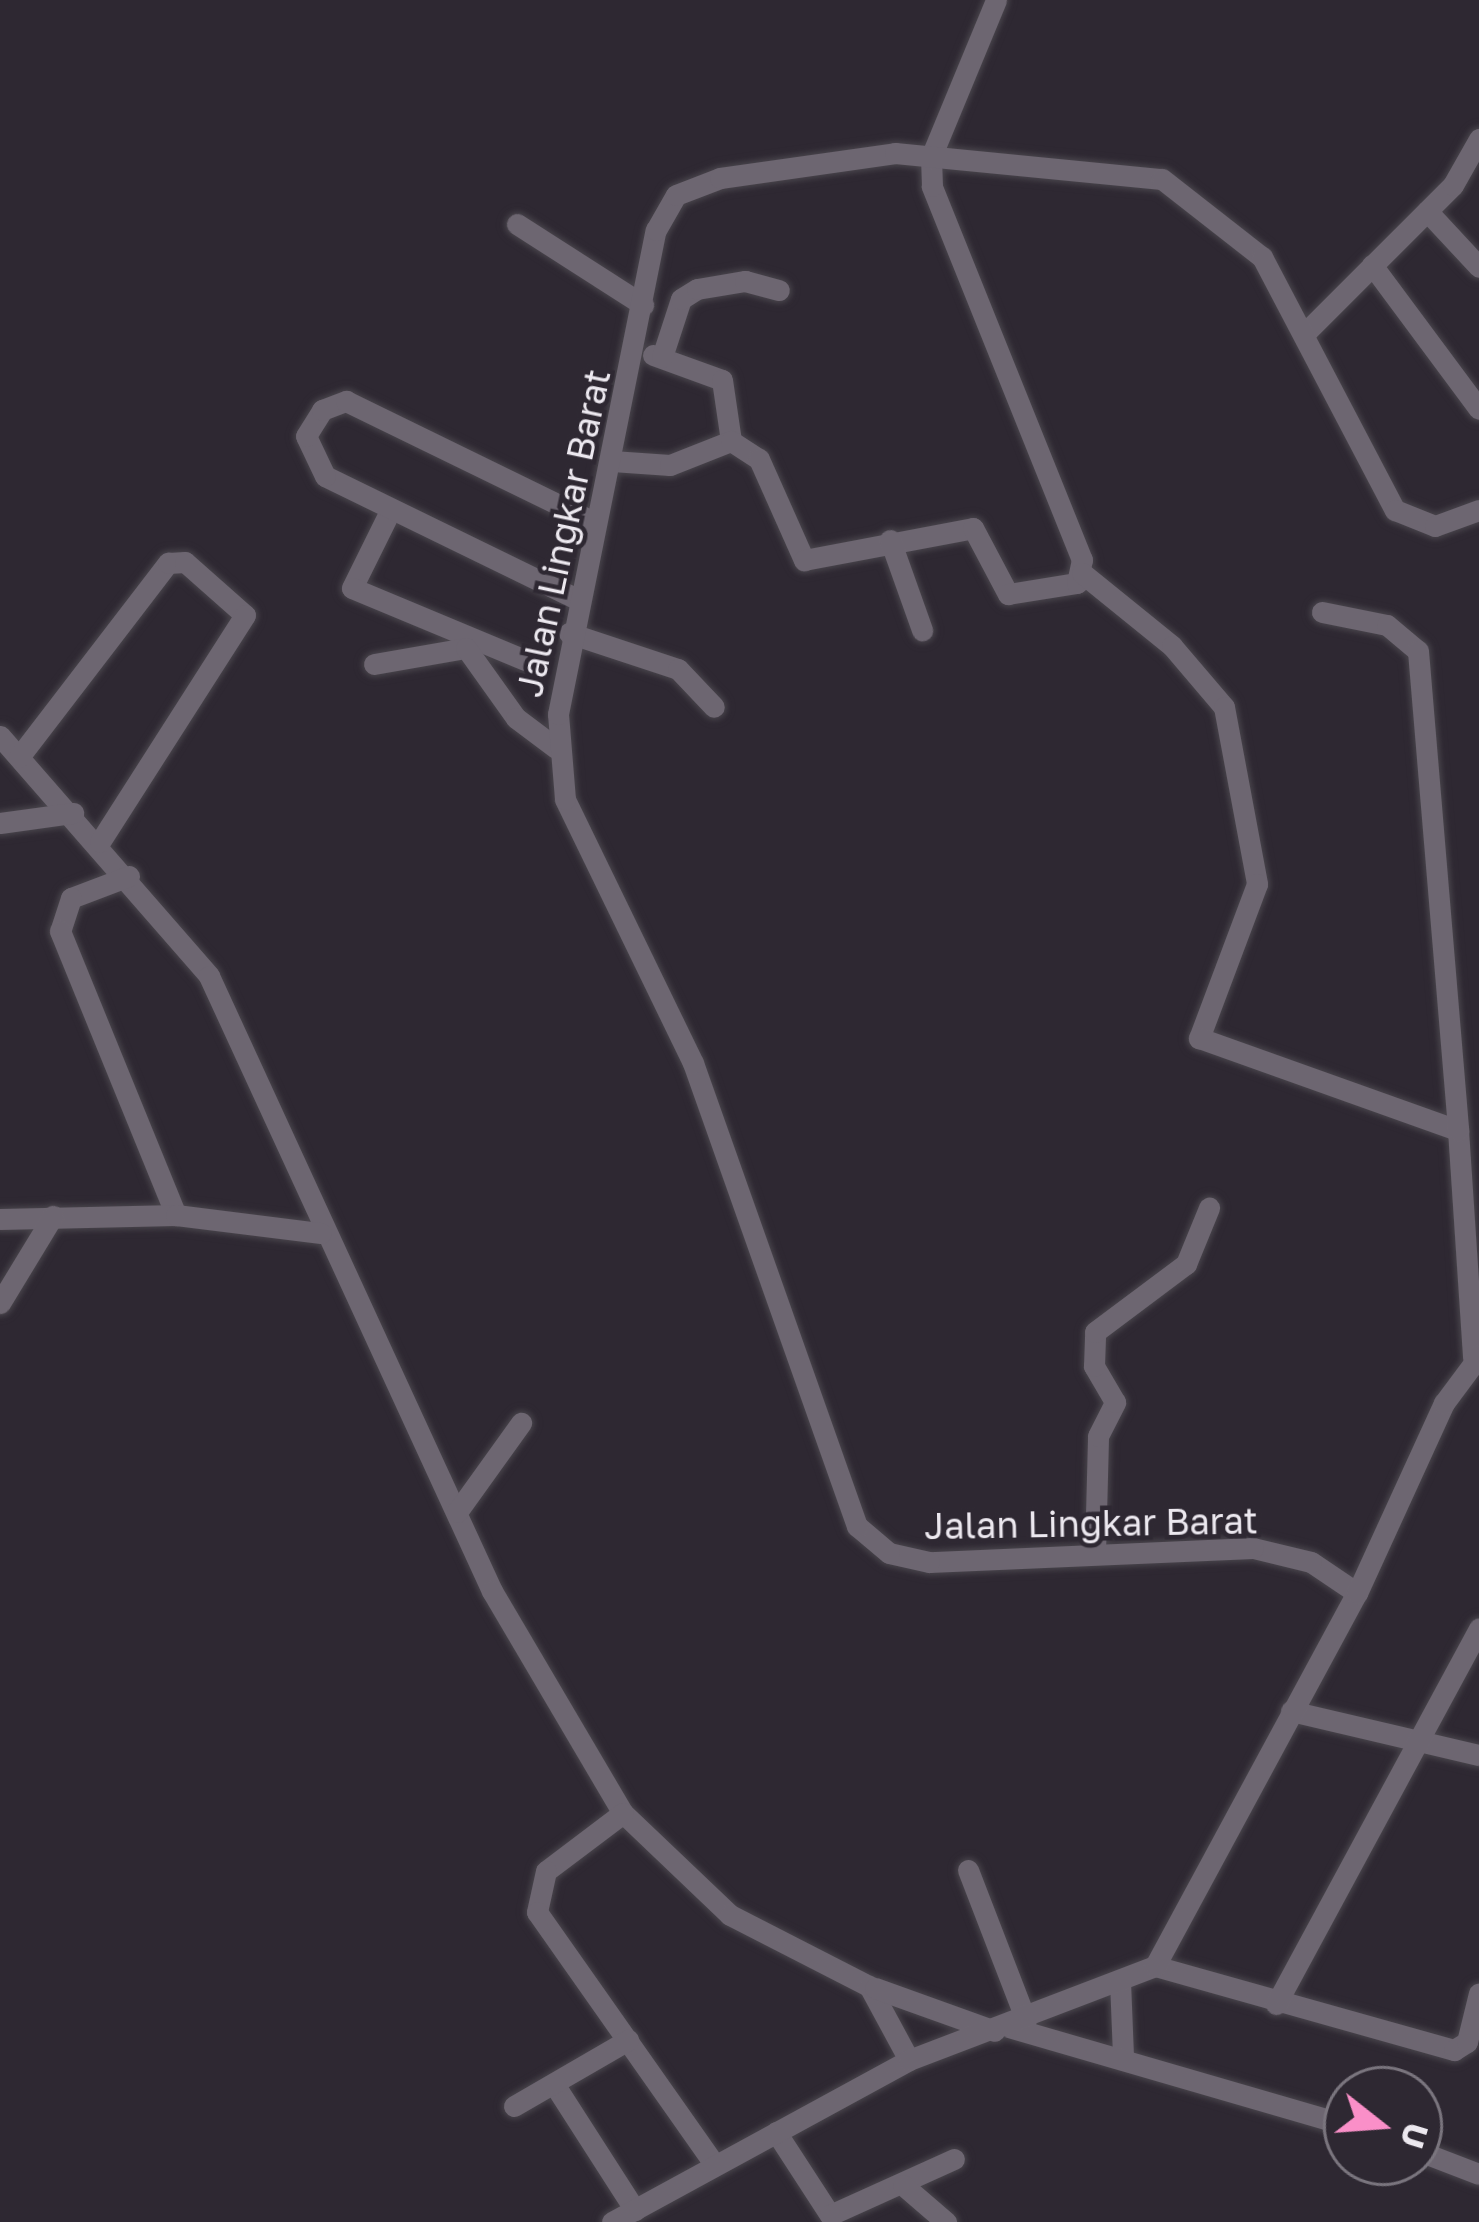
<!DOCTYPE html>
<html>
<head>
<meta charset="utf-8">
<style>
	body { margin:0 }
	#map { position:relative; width:1479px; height:2222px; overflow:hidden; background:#2e2832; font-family:"Golos Text",sans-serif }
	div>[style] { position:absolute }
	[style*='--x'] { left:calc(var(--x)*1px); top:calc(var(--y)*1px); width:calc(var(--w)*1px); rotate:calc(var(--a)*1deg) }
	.roads { filter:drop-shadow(0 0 3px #49454c) drop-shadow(0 0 3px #49454c) }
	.minor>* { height:21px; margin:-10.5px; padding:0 10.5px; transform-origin:10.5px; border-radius:10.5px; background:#6d6671 }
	span { translate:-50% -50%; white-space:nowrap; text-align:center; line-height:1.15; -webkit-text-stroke:9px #2e2832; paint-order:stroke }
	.street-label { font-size:36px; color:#ece8ef }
	.north { position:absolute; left:1323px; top:2066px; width:120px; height:120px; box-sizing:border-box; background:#2e2832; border:3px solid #7a757e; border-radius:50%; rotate:107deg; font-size:33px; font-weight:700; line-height:48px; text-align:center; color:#ece8ef }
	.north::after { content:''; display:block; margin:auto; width:42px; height:54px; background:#fa8fc8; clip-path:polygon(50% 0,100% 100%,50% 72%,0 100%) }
</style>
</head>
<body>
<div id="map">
	<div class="roads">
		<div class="minor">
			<div style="--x:1427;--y:211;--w:76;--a:47.1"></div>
			<div style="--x:517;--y:224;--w:150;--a:32.7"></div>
			<div style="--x:1372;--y:265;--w:179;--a:53.4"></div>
			<div style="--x:1305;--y:333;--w:209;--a:-45"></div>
			<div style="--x:1453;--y:185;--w:53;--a:-60.5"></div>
			<div style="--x:653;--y:355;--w:73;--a:19.9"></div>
			<div style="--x:722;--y:380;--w:62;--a:81.6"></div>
			<div style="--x:662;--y:357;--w:61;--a:-71.9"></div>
			<div style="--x:681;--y:299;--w:19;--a:-32"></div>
			<div style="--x:697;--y:289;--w:49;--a:-9.5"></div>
			<div style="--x:745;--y:281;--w:35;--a:15"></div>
			<div style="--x:612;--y:461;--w:58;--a:3.9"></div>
			<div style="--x:670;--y:465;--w:66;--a:-21.5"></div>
			<div style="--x:731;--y:441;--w:33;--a:33"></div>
			<div style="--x:759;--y:459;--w:111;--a:66"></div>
			<div style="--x:804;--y:560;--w:172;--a:-10.7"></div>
			<div style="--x:973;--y:528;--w:75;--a:62.1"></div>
			<div style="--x:1008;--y:594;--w:70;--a:-9.1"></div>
			<div style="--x:1077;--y:583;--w:24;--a:-78"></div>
			<div style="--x:1082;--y:560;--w:403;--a:-111.9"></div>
			<div style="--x:932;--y:186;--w:29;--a:-92"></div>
			<div style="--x:931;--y:157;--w:170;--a:-67.5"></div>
			<div style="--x:391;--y:509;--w:88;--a:116.3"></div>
			<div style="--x:352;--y:588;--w:187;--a:22.6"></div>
			<div style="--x:890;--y:540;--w:96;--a:70.4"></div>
			<div style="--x:1082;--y:573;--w:116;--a:39"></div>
			<div style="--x:1172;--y:646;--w:80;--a:49.6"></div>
			<div style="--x:1224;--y:707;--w:180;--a:79.4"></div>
			<div style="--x:1257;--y:884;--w:165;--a:110.6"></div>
			<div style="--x:1199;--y:1038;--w:275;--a:19.6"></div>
			<div style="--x:1458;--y:1130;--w:228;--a:86.2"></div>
			<div style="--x:577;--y:599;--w:280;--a:-154"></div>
			<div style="--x:325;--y:476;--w:44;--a:-115.4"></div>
			<div style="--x:306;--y:436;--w:31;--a:-58"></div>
			<div style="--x:322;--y:410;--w:26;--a:-21"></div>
			<div style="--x:346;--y:401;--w:278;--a:26"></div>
			<div style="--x:1322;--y:612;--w:66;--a:11.3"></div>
			<div style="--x:1387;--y:625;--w:40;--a:40"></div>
			<div style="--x:1418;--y:651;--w:481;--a:85.2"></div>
			<div style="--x:569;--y:633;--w:115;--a:18.3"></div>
			<div style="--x:678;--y:669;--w:52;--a:46.5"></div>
			<div style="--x:374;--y:664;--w:93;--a:-9.9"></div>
			<div style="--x:466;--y:648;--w:86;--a:54.5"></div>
			<div style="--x:516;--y:718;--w:50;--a:36.9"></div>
			<div style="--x:0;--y:736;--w:318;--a:48.9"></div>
			<div style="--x:209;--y:976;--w:677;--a:65.29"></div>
			<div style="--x:492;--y:1591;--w:258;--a:59.5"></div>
			<div style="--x:623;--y:1813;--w:148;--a:43.6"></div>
			<div style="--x:730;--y:1915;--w:156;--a:27.1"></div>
			<div style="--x:869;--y:1986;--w:84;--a:61.6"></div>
			<div style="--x:19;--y:757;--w:245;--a:-52.5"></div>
			<div style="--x:168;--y:563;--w:17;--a:-3"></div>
			<div style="--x:185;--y:562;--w:80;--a:41.5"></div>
			<div style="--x:245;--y:615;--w:269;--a:122.6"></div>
			<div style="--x:0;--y:823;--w:74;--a:-7.8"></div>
			<div style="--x:129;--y:876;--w:62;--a:159.2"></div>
			<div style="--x:71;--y:898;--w:35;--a:108"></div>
			<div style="--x:60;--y:931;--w:307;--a:67.8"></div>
			<div style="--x:0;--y:1219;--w:176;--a:-1.3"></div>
			<div style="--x:176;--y:1215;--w:146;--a:7.1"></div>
			<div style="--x:0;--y:1303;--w:102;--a:-58.7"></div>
			<div style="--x:457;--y:1512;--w:110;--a:-54.3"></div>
			<div style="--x:1095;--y:1553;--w:117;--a:-88.5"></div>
			<div style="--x:1098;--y:1436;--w:38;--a:-63"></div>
			<div style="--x:1115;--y:1402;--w:42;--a:-120.3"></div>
			<div style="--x:1094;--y:1366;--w:34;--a:-88"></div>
			<div style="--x:1095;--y:1332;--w:114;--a:-36.8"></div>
			<div style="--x:1186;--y:1264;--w:61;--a:-67.7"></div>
			<div style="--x:1357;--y:1593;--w:55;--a:-146"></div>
			<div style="--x:1311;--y:1562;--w:60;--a:-166.4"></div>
			<div style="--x:1253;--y:1548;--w:324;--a:177.5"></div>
			<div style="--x:929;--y:1562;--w:41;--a:-167.3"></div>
			<div style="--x:889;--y:1553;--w:42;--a:-139.8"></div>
			<div style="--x:857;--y:1526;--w:491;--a:-109.5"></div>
			<div style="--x:693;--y:1063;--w:293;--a:-115.9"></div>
			<div style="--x:565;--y:799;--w:85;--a:-94.7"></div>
			<div style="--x:558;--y:714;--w:494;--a:-78.6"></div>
			<div style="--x:656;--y:230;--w:40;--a:-60.3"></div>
			<div style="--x:676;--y:195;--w:47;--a:-21.1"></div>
			<div style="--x:720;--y:178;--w:177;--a:-8.1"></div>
			<div style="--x:895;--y:153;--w:268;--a:5.6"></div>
			<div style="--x:1162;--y:179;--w:127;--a:38"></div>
			<div style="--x:1262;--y:257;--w:286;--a:62.3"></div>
			<div style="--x:1395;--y:510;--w:43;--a:21.8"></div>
			<div style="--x:1435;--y:526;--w:47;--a:-20"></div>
			<div style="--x:1291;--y:1711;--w:193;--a:13.2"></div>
			<div style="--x:623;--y:1813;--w:96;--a:143"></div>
			<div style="--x:546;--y:1871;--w:42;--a:102.4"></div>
			<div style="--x:537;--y:1912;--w:309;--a:54.9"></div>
			<div style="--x:968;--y:1870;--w:161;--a:68.9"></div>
			<div style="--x:1155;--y:1966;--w:311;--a:15.7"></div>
			<div style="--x:1454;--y:2050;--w:15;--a:-32"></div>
			<div style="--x:1467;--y:2042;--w:50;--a:-76.2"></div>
			<div style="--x:1120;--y:1981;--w:74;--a:87.7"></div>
			<div style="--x:875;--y:1988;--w:127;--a:19.7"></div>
			<div style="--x:1276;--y:2004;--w:427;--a:-61.6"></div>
			<div style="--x:1009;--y:2027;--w:352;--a:16.2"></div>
			<div style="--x:554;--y:2084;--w:150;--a:57.3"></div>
			<div style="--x:514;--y:2106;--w:132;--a:-30.1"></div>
			<div style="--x:776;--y:2132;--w:99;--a:57"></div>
			<div style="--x:830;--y:2215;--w:136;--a:-24.3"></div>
			<div style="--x:1419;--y:2151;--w:64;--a:21"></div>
			<div style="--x:903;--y:2185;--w:57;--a:40.7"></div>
			<div style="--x:612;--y:2222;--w:338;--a:-28.6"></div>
			<div style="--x:909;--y:2060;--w:263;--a:-20.9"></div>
			<div style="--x:1155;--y:1966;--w:424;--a:-61.6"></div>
			<div style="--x:1357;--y:1593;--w:209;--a:-65.4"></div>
			<div style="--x:1444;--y:1403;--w:59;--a:-53.3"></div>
		</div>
	</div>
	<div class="street-label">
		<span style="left:563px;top:533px;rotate:-78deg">Jalan Lingkar Barat</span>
		<span style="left:1091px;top:1523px;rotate:-1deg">Jalan Lingkar Barat</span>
	</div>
	<div class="north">U</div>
</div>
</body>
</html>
